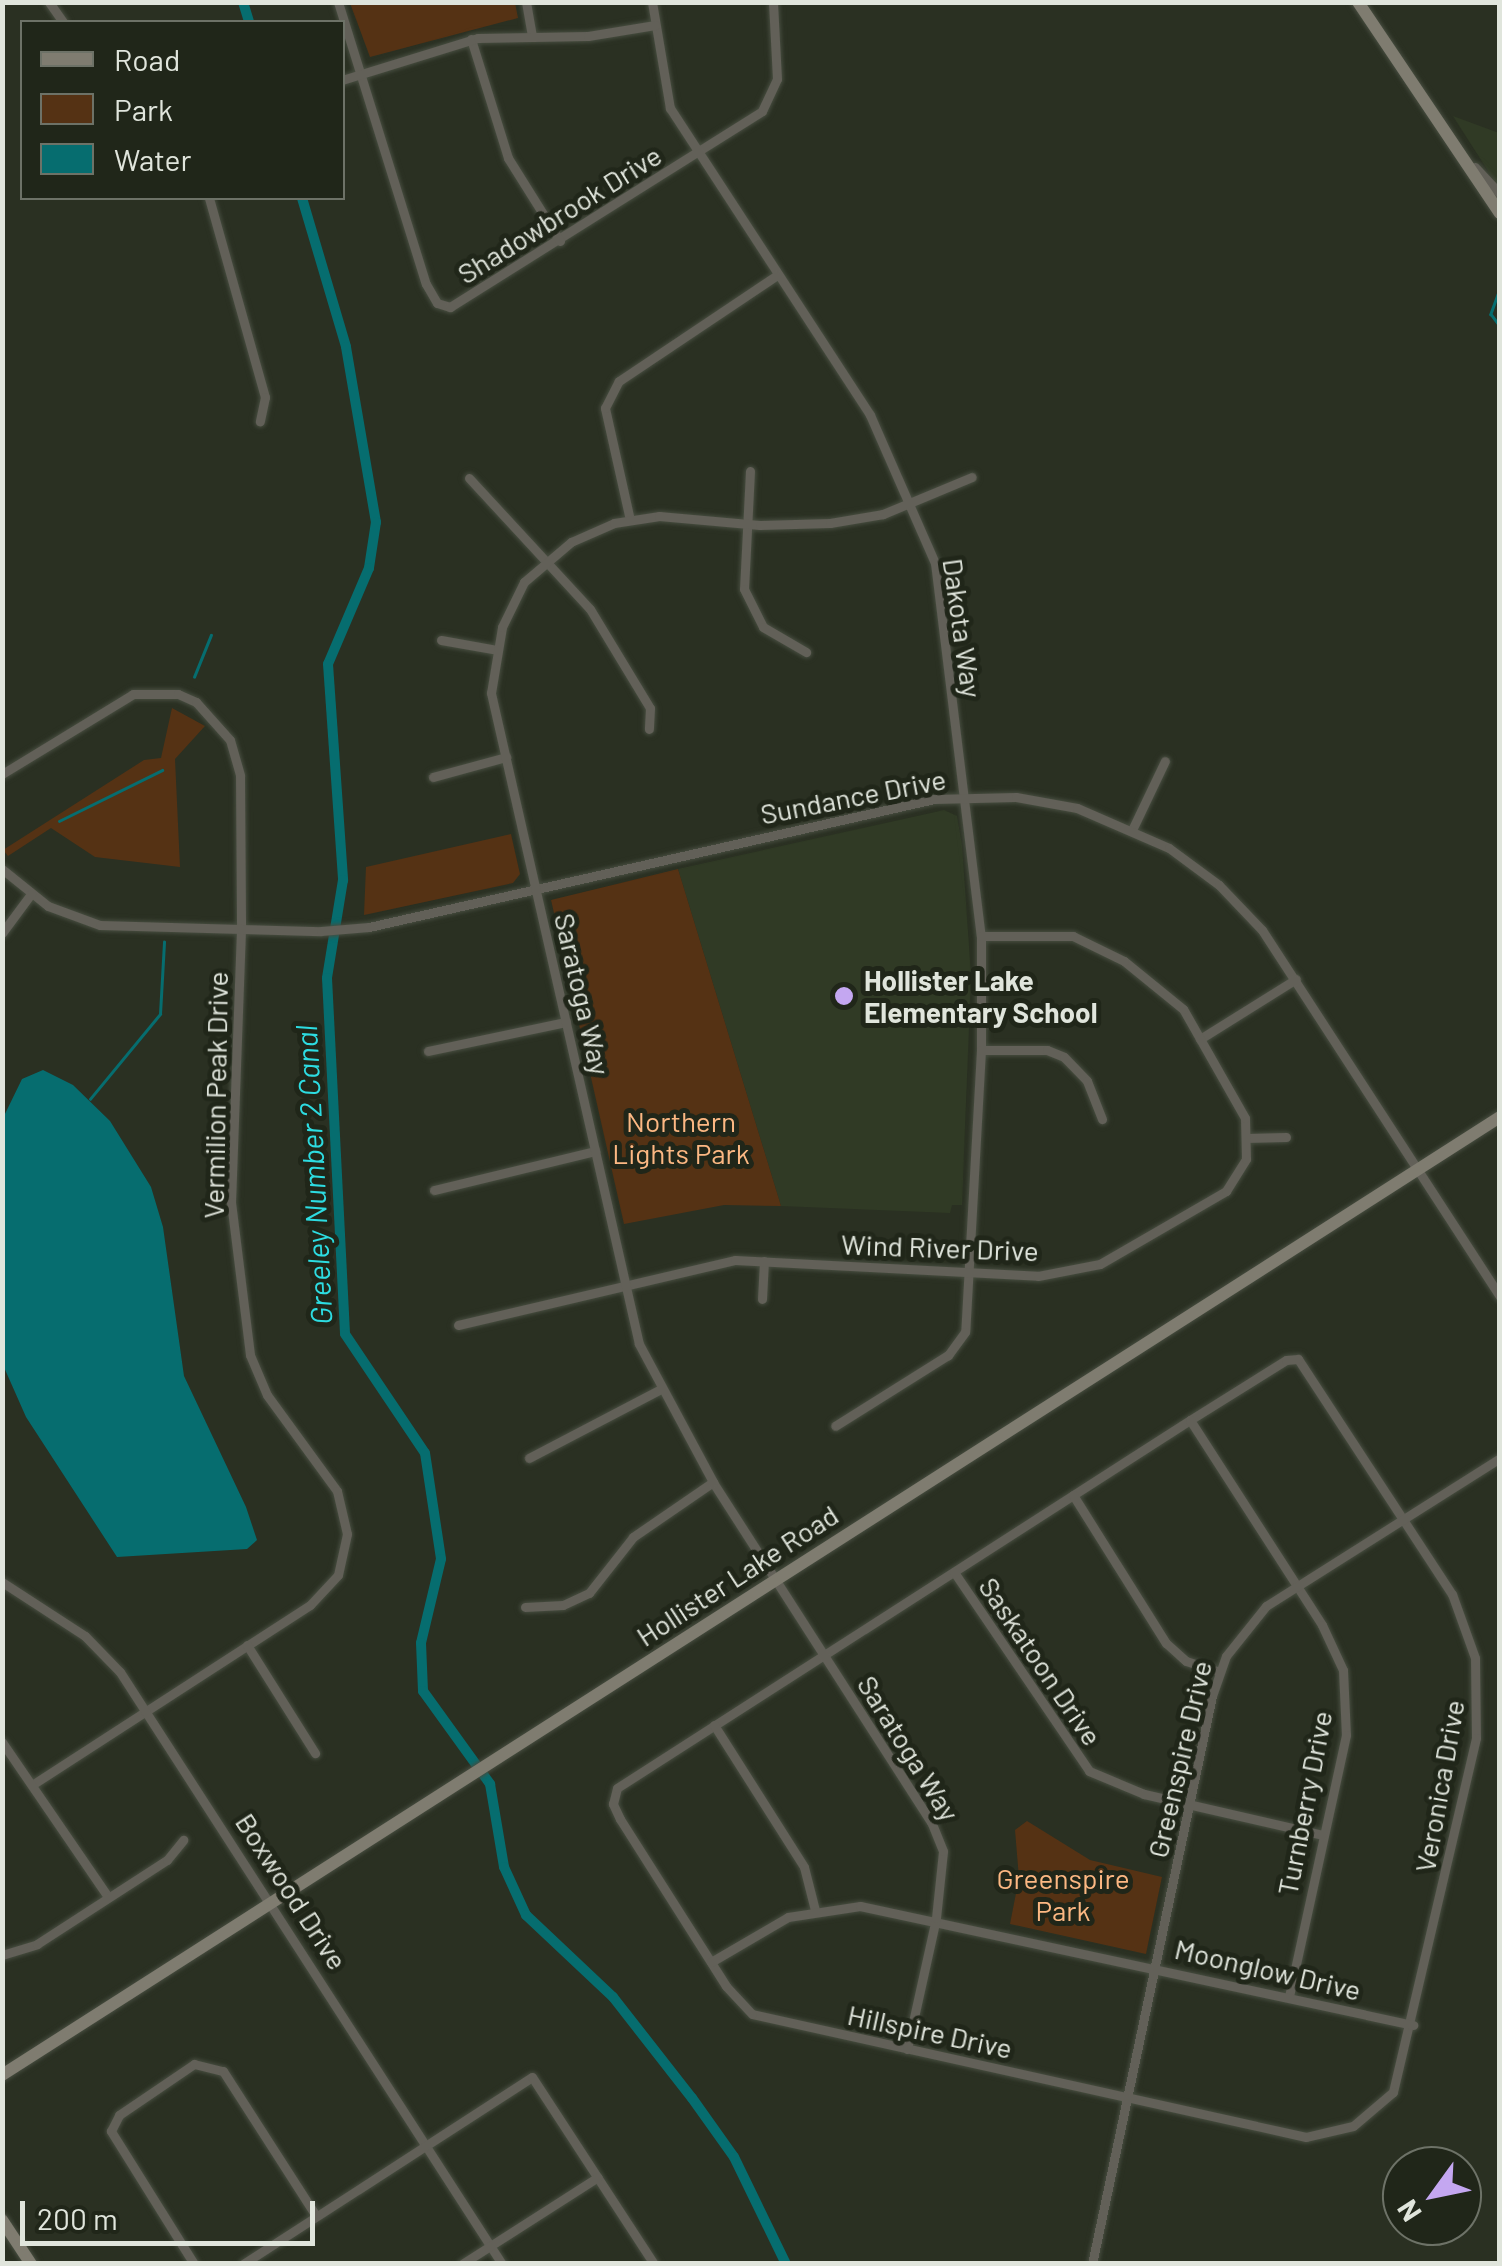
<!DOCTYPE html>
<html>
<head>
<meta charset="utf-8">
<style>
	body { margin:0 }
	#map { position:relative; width:1502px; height:2266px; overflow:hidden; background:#2a3022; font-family:Barlow,sans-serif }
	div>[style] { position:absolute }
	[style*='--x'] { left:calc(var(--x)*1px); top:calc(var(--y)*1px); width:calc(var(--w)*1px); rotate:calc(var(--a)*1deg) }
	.built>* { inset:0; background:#303a25 }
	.green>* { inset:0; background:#553214 }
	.water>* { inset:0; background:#066d6f }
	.stream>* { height:2.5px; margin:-1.25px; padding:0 1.25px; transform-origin:1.25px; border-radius:1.25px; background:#066d6f }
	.canal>* { height:10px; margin:-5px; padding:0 5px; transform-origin:5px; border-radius:5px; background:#066d6f }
	.roads { filter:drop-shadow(0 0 2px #474d40) drop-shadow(0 0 2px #474d40) }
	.street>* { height:9px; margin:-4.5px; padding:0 4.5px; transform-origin:4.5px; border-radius:4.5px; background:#626058 }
	.secondary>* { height:12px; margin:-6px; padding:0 6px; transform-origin:6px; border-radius:6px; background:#7f7c70 }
	.dots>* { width:28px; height:28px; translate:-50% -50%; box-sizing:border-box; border:5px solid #202619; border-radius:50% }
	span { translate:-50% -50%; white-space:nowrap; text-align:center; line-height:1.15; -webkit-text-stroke:10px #202619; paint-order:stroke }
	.street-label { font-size:28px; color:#e0e5dc }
	.poi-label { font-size:28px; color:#e0e5dc; font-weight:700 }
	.left { translate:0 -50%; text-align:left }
	.park-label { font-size:28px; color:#fcb883 }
	.water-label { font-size:30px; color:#2ddce1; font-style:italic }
	.frame { position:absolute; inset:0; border:5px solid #e0e5dc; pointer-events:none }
	.legend { position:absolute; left:20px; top:20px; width:325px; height:180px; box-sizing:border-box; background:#202619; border:2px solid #6d7267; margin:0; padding:12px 18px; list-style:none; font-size:30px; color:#e0e5dc }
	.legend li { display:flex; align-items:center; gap:20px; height:50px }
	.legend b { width:50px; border:2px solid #6d7267 }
	.north { position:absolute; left:1382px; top:2146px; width:100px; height:100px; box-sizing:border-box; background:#202619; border:2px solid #6d7267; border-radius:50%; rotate:237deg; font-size:28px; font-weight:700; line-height:40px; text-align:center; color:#e0e5dc }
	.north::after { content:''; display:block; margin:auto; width:35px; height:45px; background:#c4a7f1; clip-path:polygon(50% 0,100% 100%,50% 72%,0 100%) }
	.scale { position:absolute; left:20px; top:2201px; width:295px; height:45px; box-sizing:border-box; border:5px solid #e0e5dc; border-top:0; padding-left:12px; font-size:30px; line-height:35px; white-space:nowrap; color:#e0e5dc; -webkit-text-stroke:8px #202619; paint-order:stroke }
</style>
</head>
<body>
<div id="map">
	<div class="built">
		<div style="clip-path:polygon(1453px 116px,1499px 133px,1499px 188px)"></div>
		<div style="clip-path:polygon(944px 810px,957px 816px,962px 845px,971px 975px,962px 1205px,952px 1205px,950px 1213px,781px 1206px,678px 869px)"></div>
	</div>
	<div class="green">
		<div style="clip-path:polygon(350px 3px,515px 3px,518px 18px,370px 57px)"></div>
		<div style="clip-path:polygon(172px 708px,205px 726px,175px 759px,180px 867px,95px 857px,51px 828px,8px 856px,3px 850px,144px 760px,161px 758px)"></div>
		<div style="clip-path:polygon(511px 834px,520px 874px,513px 883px,364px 915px,366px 867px)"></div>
		<div style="clip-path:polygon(678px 869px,781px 1206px,724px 1205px,624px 1224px,551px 900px)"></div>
		<div style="clip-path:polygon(1027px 1821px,1090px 1860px,1162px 1877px,1146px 1954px,1010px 1924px,1019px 1878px,1015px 1830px)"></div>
	</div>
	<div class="water">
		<div style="clip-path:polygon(43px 1070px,73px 1085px,110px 1121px,151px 1187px,163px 1227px,184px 1376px,246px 1507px,257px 1540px,247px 1549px,117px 1557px,26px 1417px,3px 1365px,3px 1118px,22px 1079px)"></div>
	</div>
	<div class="stream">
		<div style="--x:1500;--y:289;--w:27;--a:110"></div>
		<div style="--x:1491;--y:314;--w:15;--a:53"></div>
		<div style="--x:194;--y:677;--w:45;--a:-68"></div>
		<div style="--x:59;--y:821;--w:115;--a:-26.3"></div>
		<div style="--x:90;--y:1099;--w:110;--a:-50.5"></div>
		<div style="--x:160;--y:1014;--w:72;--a:-86.8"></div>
	</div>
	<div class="canal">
		<div style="--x:243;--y:2;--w:21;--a:73"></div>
		<div style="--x:302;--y:198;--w:155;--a:73.5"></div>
		<div style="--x:346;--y:347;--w:178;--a:80.3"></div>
		<div style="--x:376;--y:522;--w:47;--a:98.7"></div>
		<div style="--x:369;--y:568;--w:104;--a:113.1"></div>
		<div style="--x:328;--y:664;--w:217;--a:86"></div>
		<div style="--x:343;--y:880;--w:99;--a:99.3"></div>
		<div style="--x:327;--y:978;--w:356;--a:87.1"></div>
		<div style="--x:345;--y:1334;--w:143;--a:56.1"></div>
		<div style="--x:425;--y:1453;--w:107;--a:81.4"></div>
		<div style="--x:441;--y:1559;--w:86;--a:103.4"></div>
		<div style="--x:421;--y:1643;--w:48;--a:87.6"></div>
		<div style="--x:423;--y:1691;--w:115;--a:54.2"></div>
		<div style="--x:490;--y:1784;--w:84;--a:80.4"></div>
		<div style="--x:504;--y:1867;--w:53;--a:65.4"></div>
		<div style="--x:526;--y:1915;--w:120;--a:43.3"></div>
		<div style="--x:613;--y:1997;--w:128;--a:52"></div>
		<div style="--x:692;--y:2098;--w:72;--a:54.6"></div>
		<div style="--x:734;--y:2157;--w:119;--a:64.1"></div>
	</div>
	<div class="roads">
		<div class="street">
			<div style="--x:49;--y:2;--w:24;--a:55"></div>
			<div style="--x:338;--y:2;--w:295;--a:72.7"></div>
			<div style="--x:426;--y:284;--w:22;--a:60"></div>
			<div style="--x:437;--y:303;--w:14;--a:17"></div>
			<div style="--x:450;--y:307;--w:368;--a:-32.1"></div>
			<div style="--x:762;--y:111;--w:35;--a:-65"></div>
			<div style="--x:777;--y:79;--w:77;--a:-93"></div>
			<div style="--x:526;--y:2;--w:34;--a:80"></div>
			<div style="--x:652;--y:2;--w:108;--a:80.4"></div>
			<div style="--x:670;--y:108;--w:366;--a:56.9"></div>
			<div style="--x:870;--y:415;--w:162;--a:66.3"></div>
			<div style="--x:935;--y:563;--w:376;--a:83"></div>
			<div style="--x:981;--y:936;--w:114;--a:90"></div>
			<div style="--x:981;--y:1050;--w:282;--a:93.2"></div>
			<div style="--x:965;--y:1332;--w:29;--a:126"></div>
			<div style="--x:948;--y:1355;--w:133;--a:147.9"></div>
			<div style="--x:471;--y:39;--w:125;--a:72.7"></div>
			<div style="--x:508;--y:158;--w:98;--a:57.9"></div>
			<div style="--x:342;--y:80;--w:142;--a:-17.2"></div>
			<div style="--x:478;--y:38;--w:110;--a:-1"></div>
			<div style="--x:588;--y:36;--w:68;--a:-9.3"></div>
			<div style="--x:1475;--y:167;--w:37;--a:47"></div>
			<div style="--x:209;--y:198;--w:207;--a:74.3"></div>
			<div style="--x:265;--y:397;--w:25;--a:102"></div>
			<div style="--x:750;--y:471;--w:118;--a:92.9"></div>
			<div style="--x:744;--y:589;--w:42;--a:63.4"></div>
			<div style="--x:763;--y:627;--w:50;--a:30.2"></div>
			<div style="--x:469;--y:478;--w:178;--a:47.3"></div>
			<div style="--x:590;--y:609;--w:116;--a:58.8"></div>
			<div style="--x:650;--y:708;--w:21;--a:93"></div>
			<div style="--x:630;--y:520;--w:115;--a:-102.6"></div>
			<div style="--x:605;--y:408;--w:30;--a:-63"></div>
			<div style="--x:619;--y:381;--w:189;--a:-33.8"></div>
			<div style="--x:441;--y:640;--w:58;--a:10"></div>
			<div style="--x:2;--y:774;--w:153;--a:-31.4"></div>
			<div style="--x:133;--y:694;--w:45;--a:0"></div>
			<div style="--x:178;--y:694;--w:20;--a:24"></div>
			<div style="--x:196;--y:702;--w:51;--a:48.2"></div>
			<div style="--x:230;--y:740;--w:37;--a:74"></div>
			<div style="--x:240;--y:776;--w:154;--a:89.6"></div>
			<div style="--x:241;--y:930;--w:272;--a:92.1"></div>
			<div style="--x:231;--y:1202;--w:154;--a:82.9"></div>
			<div style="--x:250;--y:1355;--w:43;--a:67"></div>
			<div style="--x:267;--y:1395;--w:119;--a:53.9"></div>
			<div style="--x:337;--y:1491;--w:44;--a:76.9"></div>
			<div style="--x:347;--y:1534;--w:42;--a:102.4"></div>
			<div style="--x:338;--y:1575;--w:41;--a:133"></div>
			<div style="--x:310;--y:1605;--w:328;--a:147.1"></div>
			<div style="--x:433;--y:777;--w:76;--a:-15.3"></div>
			<div style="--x:1133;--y:828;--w:74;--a:-64.5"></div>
			<div style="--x:2;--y:869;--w:59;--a:38.8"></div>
			<div style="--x:48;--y:906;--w:55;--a:20.1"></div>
			<div style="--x:100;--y:925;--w:221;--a:1.6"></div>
			<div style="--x:321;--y:931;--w:48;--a:-4.8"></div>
			<div style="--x:369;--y:927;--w:579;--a:-12.76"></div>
			<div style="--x:934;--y:799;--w:82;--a:-1.4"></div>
			<div style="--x:1016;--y:797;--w:62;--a:10.2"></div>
			<div style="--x:1077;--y:808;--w:100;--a:23.5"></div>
			<div style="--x:1169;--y:848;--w:62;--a:36.5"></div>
			<div style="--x:1219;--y:885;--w:62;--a:46.3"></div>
			<div style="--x:1262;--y:930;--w:437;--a:57"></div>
			<div style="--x:2;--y:933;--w:49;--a:-53.4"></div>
			<div style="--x:1200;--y:1039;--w:113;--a:-32"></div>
			<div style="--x:981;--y:1050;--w:66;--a:0"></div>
			<div style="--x:1047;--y:1050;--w:18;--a:22"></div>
			<div style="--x:1064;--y:1057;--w:33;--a:46"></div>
			<div style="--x:1087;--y:1081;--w:41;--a:68.5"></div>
			<div style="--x:428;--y:1051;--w:141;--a:-11.9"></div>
			<div style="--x:1246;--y:1138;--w:40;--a:-1.4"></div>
			<div style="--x:434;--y:1190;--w:166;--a:-13.6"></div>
			<div style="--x:762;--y:1299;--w:38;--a:-87"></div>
			<div style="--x:458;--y:1325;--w:285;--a:-13.2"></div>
			<div style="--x:735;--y:1260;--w:303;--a:3"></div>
			<div style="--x:1038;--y:1276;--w:63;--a:-11"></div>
			<div style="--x:1100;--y:1264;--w:146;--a:-30.1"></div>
			<div style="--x:1226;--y:1191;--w:38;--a:-58"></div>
			<div style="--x:1246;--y:1159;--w:41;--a:-91.4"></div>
			<div style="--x:1245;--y:1118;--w:125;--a:-119.6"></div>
			<div style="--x:1183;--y:1009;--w:76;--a:-140.9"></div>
			<div style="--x:1124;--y:961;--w:57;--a:-153.9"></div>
			<div style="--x:1073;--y:936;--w:92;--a:180"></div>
			<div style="--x:1298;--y:1359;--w:281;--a:56.8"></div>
			<div style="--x:1452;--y:1594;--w:68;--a:70.2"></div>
			<div style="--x:1475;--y:1658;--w:80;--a:89.3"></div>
			<div style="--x:1476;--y:1738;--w:364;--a:103.2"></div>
			<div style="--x:1393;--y:2092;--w:52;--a:139.6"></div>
			<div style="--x:1353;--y:2126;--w:48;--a:166.8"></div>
			<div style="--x:1306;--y:2137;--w:567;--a:-167.48"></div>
			<div style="--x:752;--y:2014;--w:38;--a:-133"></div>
			<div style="--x:726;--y:1986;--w:198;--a:-122.4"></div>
			<div style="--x:620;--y:1819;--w:17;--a:-115"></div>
			<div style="--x:613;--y:1804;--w:16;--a:-76"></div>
			<div style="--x:617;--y:1788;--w:681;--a:-32.71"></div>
			<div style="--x:1190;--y:1420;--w:113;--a:-32"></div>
			<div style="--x:1286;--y:1360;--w:12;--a:-5"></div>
			<div style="--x:1190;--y:1420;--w:244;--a:57.2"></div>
			<div style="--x:1322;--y:1625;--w:50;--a:65"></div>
			<div style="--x:1343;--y:1670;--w:65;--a:87.4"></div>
			<div style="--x:1346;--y:1735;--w:268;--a:102.3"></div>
			<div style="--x:529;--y:1458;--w:147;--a:-27.6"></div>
			<div style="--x:1073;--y:1495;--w:175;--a:57.9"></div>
			<div style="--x:1166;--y:1643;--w:27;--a:42"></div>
			<div style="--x:1186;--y:1661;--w:35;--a:18"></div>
			<div style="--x:954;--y:1572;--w:240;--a:55.8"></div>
			<div style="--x:1089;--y:1771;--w:60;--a:22.7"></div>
			<div style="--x:1144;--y:1794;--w:184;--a:12.9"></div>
			<div style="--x:2;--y:1582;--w:99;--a:33"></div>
			<div style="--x:85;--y:1636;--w:50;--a:45.8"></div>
			<div style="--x:120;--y:1672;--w:705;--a:57.17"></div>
			<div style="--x:525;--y:1607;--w:38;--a:-3"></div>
			<div style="--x:563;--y:1605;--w:29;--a:-25"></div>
			<div style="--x:589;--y:1593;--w:71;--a:-51.8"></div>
			<div style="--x:633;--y:1537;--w:97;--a:-34.5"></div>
			<div style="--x:247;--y:1645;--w:128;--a:57.8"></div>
			<div style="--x:714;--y:1725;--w:168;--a:57.6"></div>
			<div style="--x:804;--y:1867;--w:44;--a:75.7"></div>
			<div style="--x:2;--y:1742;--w:188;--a:55.6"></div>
			<div style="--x:2;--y:1955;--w:37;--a:-17"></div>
			<div style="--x:37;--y:1944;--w:155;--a:-32.9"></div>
			<div style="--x:167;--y:1860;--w:26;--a:-51"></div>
			<div style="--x:711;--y:1962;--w:89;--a:-30.3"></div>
			<div style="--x:788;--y:1917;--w:73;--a:-8.7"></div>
			<div style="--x:860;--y:1906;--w:566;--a:12.14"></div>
			<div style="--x:907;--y:2049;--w:134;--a:-77.5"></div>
			<div style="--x:936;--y:1918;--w:67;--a:-84"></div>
			<div style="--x:943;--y:1851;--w:31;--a:-112"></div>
			<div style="--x:931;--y:1822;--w:404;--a:-122.7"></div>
			<div style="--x:713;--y:1482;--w:157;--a:-118.2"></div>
			<div style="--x:639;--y:1344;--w:668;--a:-102.81"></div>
			<div style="--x:491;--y:693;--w:67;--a:-80.5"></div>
			<div style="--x:502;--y:627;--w:50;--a:-63.9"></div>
			<div style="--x:524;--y:582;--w:62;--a:-40.4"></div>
			<div style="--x:571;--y:542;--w:47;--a:-23.8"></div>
			<div style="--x:614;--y:523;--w:46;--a:-8.8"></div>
			<div style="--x:659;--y:516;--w:101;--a:5.1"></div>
			<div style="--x:760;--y:525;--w:70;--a:-1.6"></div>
			<div style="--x:830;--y:523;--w:54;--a:-9.6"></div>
			<div style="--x:883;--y:514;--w:96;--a:-22.6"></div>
			<div style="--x:194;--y:2264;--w:157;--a:-122"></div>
			<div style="--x:111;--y:2131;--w:18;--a:-63"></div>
			<div style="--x:119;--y:2115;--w:91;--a:-34.2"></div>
			<div style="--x:194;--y:2064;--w:30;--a:14"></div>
			<div style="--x:223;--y:2071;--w:172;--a:57.3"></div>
			<div style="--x:243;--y:2264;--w:344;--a:-32.9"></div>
			<div style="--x:532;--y:2077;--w:223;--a:56.9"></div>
			<div style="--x:462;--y:2264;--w:161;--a:-32.6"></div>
			<div style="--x:1092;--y:2264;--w:581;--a:-78.07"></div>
			<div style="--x:1212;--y:1696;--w:42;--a:-70.7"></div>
			<div style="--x:1226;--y:1656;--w:64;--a:-51.3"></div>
			<div style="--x:1266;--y:1606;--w:277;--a:-32.3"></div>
		</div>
		<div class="secondary">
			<div style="--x:1358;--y:2;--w:254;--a:56.1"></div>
			<div style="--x:2;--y:2075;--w:1778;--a:-32.6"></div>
			<div style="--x:2;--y:2220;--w:53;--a:56.6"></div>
		</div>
	</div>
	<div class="dots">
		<div style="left:844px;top:996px;background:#c4a7f1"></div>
	</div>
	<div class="street-label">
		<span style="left:559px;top:214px;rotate:-32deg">Shadowbrook Drive</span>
		<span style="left:963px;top:628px;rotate:82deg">Dakota Way</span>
		<span style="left:853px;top:796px;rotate:-11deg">Sundance Drive</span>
		<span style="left:583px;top:994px;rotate:77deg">Saratoga Way</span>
		<span style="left:215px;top:1095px;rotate:-89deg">Vermilion Peak Drive</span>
		<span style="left:940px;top:1247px;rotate:2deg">Wind River Drive</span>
		<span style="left:737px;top:1575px;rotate:-33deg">Hollister Lake Road</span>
		<span style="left:1041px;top:1661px;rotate:56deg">Saskatoon Drive</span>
		<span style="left:909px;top:1748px;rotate:58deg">Saratoga Way</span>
		<span style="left:1179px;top:1759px;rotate:-77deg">Greenspire Drive</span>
		<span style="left:1439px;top:1786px;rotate:-80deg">Veronica Drive</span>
		<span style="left:1304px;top:1803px;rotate:-79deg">Turnberry Drive</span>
		<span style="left:292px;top:1891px;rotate:57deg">Boxwood Drive</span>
		<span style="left:1268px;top:1969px;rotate:13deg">Moonglow Drive</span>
		<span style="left:930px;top:2031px;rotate:12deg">Hillspire Drive</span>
	</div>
	<div class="poi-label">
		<span class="left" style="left:864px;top:996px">Hollister Lake<br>Elementary School</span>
	</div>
	<div class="park-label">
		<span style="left:681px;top:1137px">Northern<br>Lights Park</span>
		<span style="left:1063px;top:1894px">Greenspire<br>Park</span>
	</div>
	<div class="water-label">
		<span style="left:313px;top:1175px;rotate:-93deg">Greeley Number 2 Canal</span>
	</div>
	<div class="frame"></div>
	<ul class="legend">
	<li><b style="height:12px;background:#7f7c70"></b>Road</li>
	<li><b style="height:28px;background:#553214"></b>Park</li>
	<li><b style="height:28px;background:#066d6f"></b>Water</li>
	</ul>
	<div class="north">N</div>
	<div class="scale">200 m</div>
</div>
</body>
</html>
